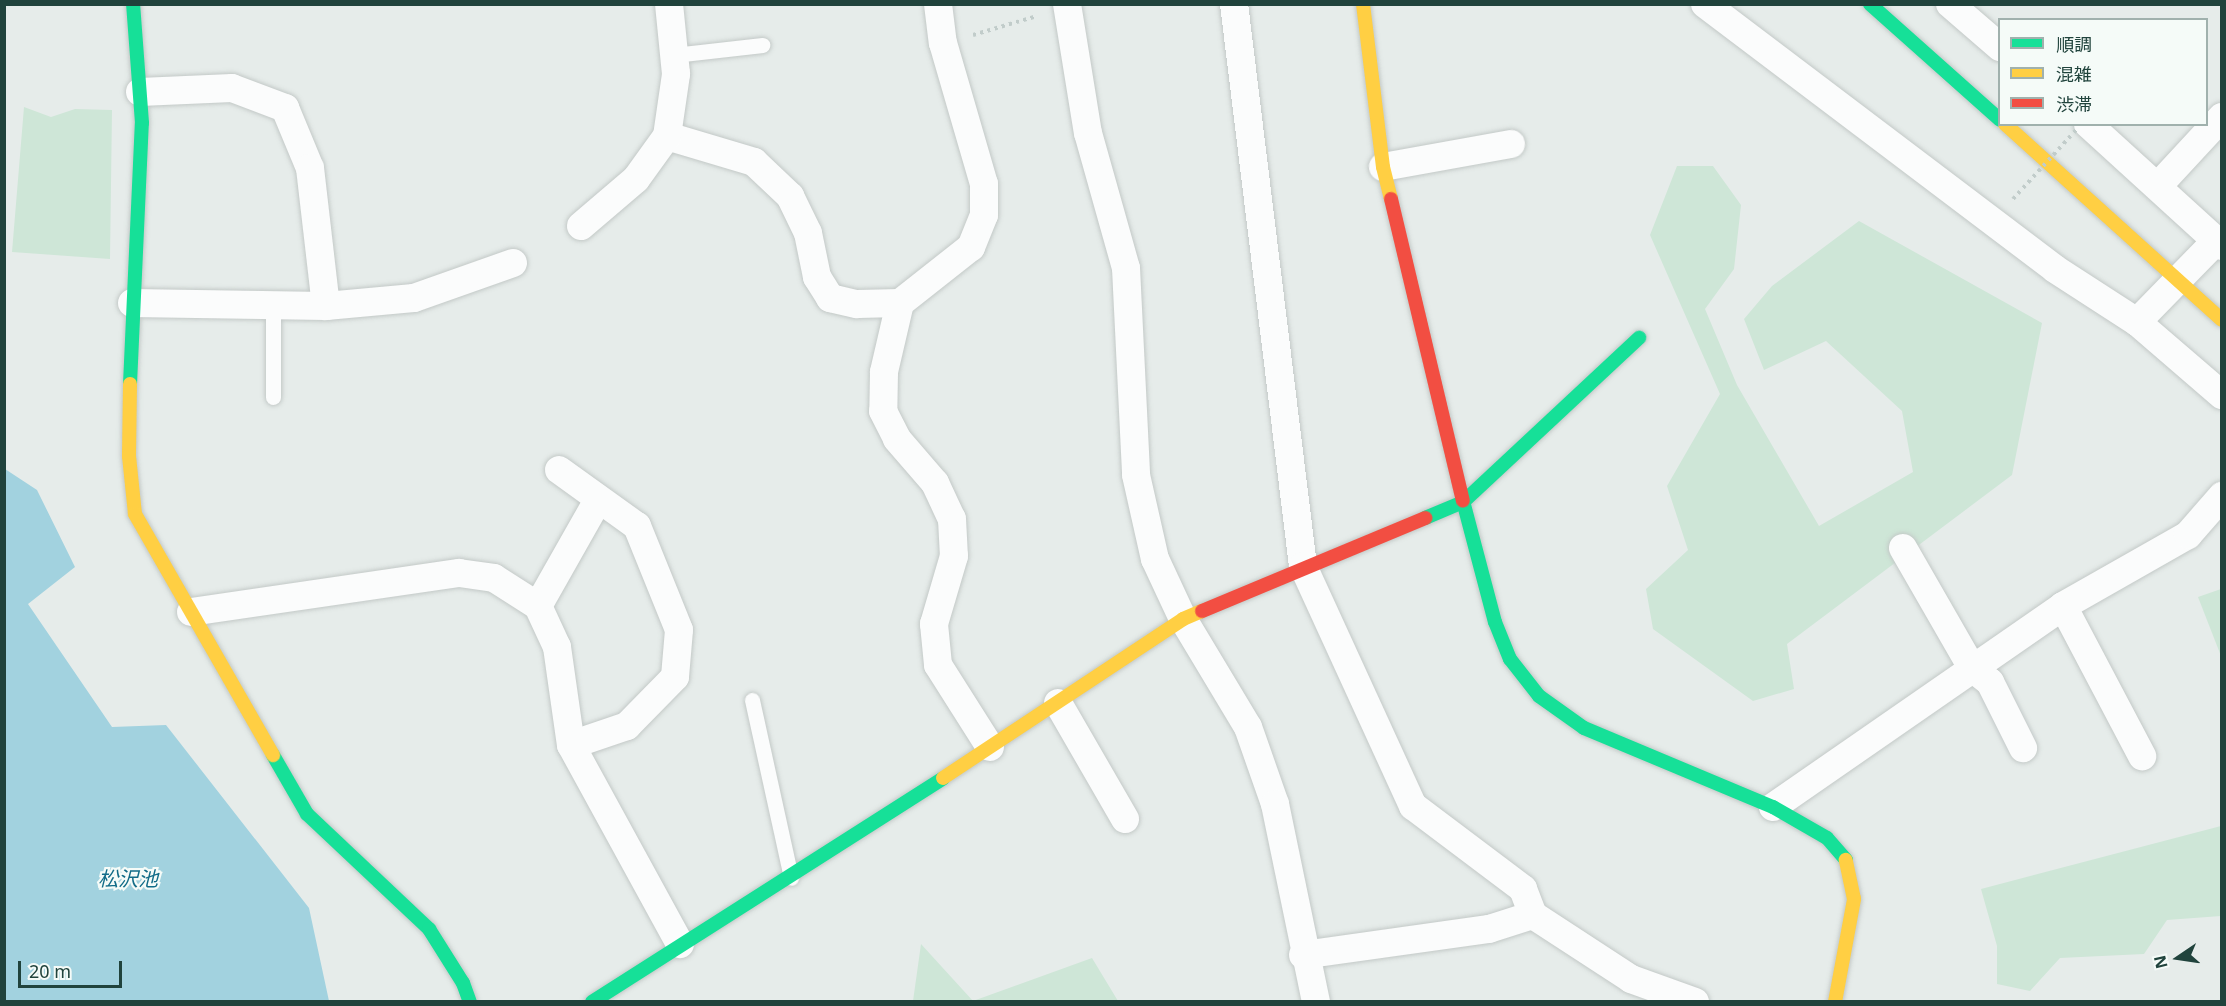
<!DOCTYPE html>
<html>
<head>
<meta charset="utf-8">
<style>
	body { margin:0 }
	#map { position:relative; width:2226px; height:1006px; overflow:hidden; background:#e6ecea; font-family:"Noto Sans","Noto Sans JP",sans-serif }
	div>[style] { position:absolute }
	[style*='--x'] { left:calc(var(--x)*1px); top:calc(var(--y)*1px); width:calc(var(--w)*1px); rotate:calc(var(--a)*1deg) }
	.green>* { inset:0; background:#cee6d7 }
	.water>* { inset:0; background:#a2d2df }
	.path>* { height:4px; margin-top:-2px; transform-origin:0; background:repeating-linear-gradient(90deg,#c1ccca 0 3px,transparent 0 7.5px) }
	.roads { filter:drop-shadow(0 0 2px #c3c9c7) drop-shadow(0 0 2px #c3c9c7) }
	.lane>* { height:15px; margin:-7.5px; padding:0 7.5px; transform-origin:7.5px; border-radius:7.5px; background:#fbfcfc }
	.street>* { height:28px; margin:-14px; padding:0 14px; transform-origin:14px; border-radius:14px; background:#fbfcfc }
	.fast>* { height:14px; margin:-7px; padding:0 7px; transform-origin:7px; border-radius:7px; background:#16e098 }
	.slow>* { height:14px; margin:-7px; padding:0 7px; transform-origin:7px; border-radius:7px; background:#ffcf43 }
	.jam>* { height:14px; margin:-7px; padding:0 7px; transform-origin:7px; border-radius:7px; background:#f24e42 }
	.path-bridge>* { height:4px; margin-top:-2px; transform-origin:0; background:repeating-linear-gradient(90deg,#c1ccca 0 3px,transparent 0 7.5px) }
	span { translate:-50% -50%; white-space:nowrap; text-align:center; line-height:1.15; -webkit-text-stroke:4.5px #f5fbf8; paint-order:stroke }
	.water-label { font-size:20px; color:#126c88; font-style:italic }
	.frame { position:absolute; inset:0; border:6px solid #20433c; pointer-events:none }
	.legend { position:absolute; left:1998px; top:18px; width:210px; height:108px; box-sizing:border-box; background:#f5fbf8; border:2px solid #a0b1ad; margin:0; padding:8px 10px; list-style:none; font-size:18px; color:#20433c }
	.legend li { display:flex; align-items:center; gap:12px; height:30px }
	.legend b { width:30px; border:2px solid #a0b1ad }
	.north { position:absolute; left:2148px; top:928px; width:60px; height:60px; -webkit-text-stroke:4px #f5fbf8; paint-order:stroke; rotate:257deg; font-size:16px; font-weight:700; line-height:24px; text-align:center; color:#20433c }
	.north::after { content:''; display:block; margin:auto; width:21px; height:27px; background:#20433c; clip-path:polygon(50% 0,100% 100%,50% 72%,0 100%) }
	.scale { position:absolute; left:18px; top:961px; width:104px; height:27px; box-sizing:border-box; border:3px solid #20433c; border-top:0; padding-left:8px; font-size:18px; line-height:21px; white-space:nowrap; color:#20433c; -webkit-text-stroke:4px #f5fbf8; paint-order:stroke }
</style>
</head>
<body>
<div id="map">
	<div class="green">
		<div style="clip-path:polygon(24px 107px,51px 117px,75px 109px,112px 110px,110px 259px,12px 252px)"></div>
		<div style="clip-path:polygon(1677px 166px,1713px 166px,1741px 205px,1734px 269px,1705px 309px,1737px 385px,1819px 526px,1913px 472px,1902px 411px,1826px 341px,1764px 370px,1744px 319px,1772px 286px,1859px 221px,2042px 323px,2012px 475px,1787px 644px,1794px 689px,1753px 701px,1653px 629px,1646px 589px,1688px 550px,1667px 486px,1720px 394px,1650px 235px)"></div>
		<div style="clip-path:polygon(2221px 589px,2222px 589px,2221px 656px,2198px 597px)"></div>
		<div style="clip-path:polygon(2221px 826px,2221px 916px,2167px 920px,2144px 954px,2060px 958px,2030px 991px,1997px 984px,1997px 946px,1981px 889px)"></div>
		<div style="clip-path:polygon(921px 944px,973px 1001px,1092px 958px,1118px 1001px,913px 1001px)"></div>
	</div>
	<div class="water">
		<div style="clip-path:polygon(5px 469px,37px 490px,75px 567px,28px 604px,112px 727px,166px 725px,309px 908px,329px 1001px,5px 1001px)"></div>
	</div>
	<div class="path">
		<div style="--x:973;--y:35;--w:67;--a:-16.5"></div>
	</div>
	<div class="roads">
		<div class="lane">
			<div style="--x:674;--y:55;--w:89;--a:-6.5"></div>
			<div style="--x:273;--y:397;--w:91;--a:-90"></div>
			<div style="--x:752;--y:700;--w:182;--a:77.6"></div>
		</div>
		<div class="street">
			<div style="--x:938;--y:4;--w:39;--a:83"></div>
			<div style="--x:943;--y:43;--w:147;--a:73.8"></div>
			<div style="--x:984;--y:184;--w:31;--a:90"></div>
			<div style="--x:984;--y:215;--w:35;--a:112"></div>
			<div style="--x:971;--y:247;--w:90;--a:141.7"></div>
			<div style="--x:900;--y:303;--w:71;--a:103.1"></div>
			<div style="--x:884;--y:372;--w:39;--a:91"></div>
			<div style="--x:883;--y:411;--w:31;--a:63"></div>
			<div style="--x:897;--y:439;--w:58;--a:49.2"></div>
			<div style="--x:935;--y:483;--w:40;--a:65"></div>
			<div style="--x:952;--y:519;--w:37;--a:87"></div>
			<div style="--x:954;--y:556;--w:71;--a:106.4"></div>
			<div style="--x:934;--y:624;--w:41;--a:84.4"></div>
			<div style="--x:938;--y:665;--w:97;--a:57.6"></div>
			<div style="--x:1067;--y:4;--w:131;--a:80.8"></div>
			<div style="--x:1088;--y:133;--w:140;--a:74.3"></div>
			<div style="--x:1126;--y:268;--w:207;--a:87.2"></div>
			<div style="--x:1136;--y:475;--w:86;--a:77.3"></div>
			<div style="--x:1155;--y:559;--w:66;--a:65"></div>
			<div style="--x:1183;--y:619;--w:126;--a:59"></div>
			<div style="--x:1248;--y:727;--w:82;--a:70.7"></div>
			<div style="--x:1275;--y:804;--w:202;--a:78.3"></div>
			<div style="--x:1234;--y:4;--w:566;--a:83"></div>
			<div style="--x:1303;--y:566;--w:264;--a:65.4"></div>
			<div style="--x:1413;--y:806;--w:138;--a:37"></div>
			<div style="--x:1523;--y:889;--w:28;--a:69"></div>
			<div style="--x:1533;--y:915;--w:117;--a:33.1"></div>
			<div style="--x:1631;--y:979;--w:68;--a:19.8"></div>
			<div style="--x:1705;--y:4;--w:439;--a:37.1"></div>
			<div style="--x:2055;--y:269;--w:98;--a:32.9"></div>
			<div style="--x:2137;--y:322;--w:112;--a:40.7"></div>
			<div style="--x:1950;--y:4;--w:66;--a:40.7"></div>
			<div style="--x:140;--y:92;--w:92;--a:-2.5"></div>
			<div style="--x:232;--y:88;--w:57;--a:20.7"></div>
			<div style="--x:285;--y:108;--w:65;--a:67.4"></div>
			<div style="--x:310;--y:168;--w:139;--a:83.4"></div>
			<div style="--x:2088;--y:124;--w:181;--a:42.3"></div>
			<div style="--x:667;--y:136;--w:91;--a:16.6"></div>
			<div style="--x:754;--y:162;--w:50;--a:43.4"></div>
			<div style="--x:790;--y:196;--w:41;--a:64.1"></div>
			<div style="--x:808;--y:233;--w:45;--a:78.4"></div>
			<div style="--x:817;--y:277;--w:25;--a:58"></div>
			<div style="--x:830;--y:298;--w:28;--a:13"></div>
			<div style="--x:857;--y:304;--w:43;--a:-1.3"></div>
			<div style="--x:1383;--y:167;--w:130;--a:-10.2"></div>
			<div style="--x:2158;--y:186;--w:94;--a:-47.2"></div>
			<div style="--x:581;--y:226;--w:72;--a:-40.5"></div>
			<div style="--x:636;--y:179;--w:53;--a:-54.2"></div>
			<div style="--x:667;--y:136;--w:63;--a:-81.7"></div>
			<div style="--x:676;--y:74;--w:70;--a:-95.7"></div>
			<div style="--x:132;--y:303;--w:194;--a:0.9"></div>
			<div style="--x:326;--y:306;--w:88;--a:-5.2"></div>
			<div style="--x:414;--y:298;--w:105;--a:-19.5"></div>
			<div style="--x:2137;--y:322;--w:113;--a:-45.7"></div>
			<div style="--x:559;--y:470;--w:96;--a:35.7"></div>
			<div style="--x:637;--y:526;--w:112;--a:68"></div>
			<div style="--x:679;--y:630;--w:47;--a:94.9"></div>
			<div style="--x:675;--y:677;--w:69;--a:134.4"></div>
			<div style="--x:627;--y:726;--w:59;--a:161.3"></div>
			<div style="--x:1903;--y:548;--w:138;--a:60.1"></div>
			<div style="--x:1972;--y:668;--w:23;--a:38"></div>
			<div style="--x:1990;--y:682;--w:74;--a:63.4"></div>
			<div style="--x:538;--y:606;--w:122;--a:-60.5"></div>
			<div style="--x:2063;--y:606;--w:170;--a:62.2"></div>
			<div style="--x:191;--y:612;--w:271;--a:-8.3"></div>
			<div style="--x:459;--y:573;--w:35;--a:8"></div>
			<div style="--x:494;--y:578;--w:52;--a:32.5"></div>
			<div style="--x:538;--y:606;--w:45;--a:65.1"></div>
			<div style="--x:557;--y:647;--w:99;--a:81.9"></div>
			<div style="--x:571;--y:745;--w:227;--a:61.3"></div>
			<div style="--x:1058;--y:703;--w:134;--a:60"></div>
			<div style="--x:1773;--y:807;--w:353;--a:-34.7"></div>
			<div style="--x:2063;--y:606;--w:144;--a:-29.6"></div>
			<div style="--x:2188;--y:535;--w:52;--a:-48.9"></div>
			<div style="--x:1303;--y:955;--w:188;--a:-8"></div>
			<div style="--x:1489;--y:929;--w:46;--a:-17.7"></div>
		</div>
		<div class="fast">
			<div style="--x:1870;--y:4;--w:174;--a:41.7"></div>
			<div style="--x:130;--y:384;--w:261;--a:-87.4"></div>
			<div style="--x:142;--y:123;--w:119;--a:-94.3"></div>
			<div style="--x:1463;--y:501;--w:125;--a:75.2"></div>
			<div style="--x:1495;--y:622;--w:40;--a:68"></div>
			<div style="--x:1510;--y:659;--w:47;--a:51.9"></div>
			<div style="--x:1539;--y:696;--w:55;--a:35.4"></div>
			<div style="--x:1584;--y:728;--w:205;--a:22.7"></div>
			<div style="--x:1773;--y:807;--w:62;--a:29.9"></div>
			<div style="--x:1827;--y:838;--w:29;--a:49"></div>
			<div style="--x:1425;--y:518;--w:41;--a:-22.8"></div>
			<div style="--x:1463;--y:502;--w:241;--a:-43"></div>
			<div style="--x:273;--y:755;--w:68;--a:60"></div>
			<div style="--x:307;--y:814;--w:168;--a:43.3"></div>
			<div style="--x:429;--y:929;--w:64;--a:57.8"></div>
			<div style="--x:463;--y:983;--w:20;--a:70"></div>
			<div style="--x:592;--y:1002;--w:416;--a:-32.5"></div>
		</div>
		<div class="slow">
			<div style="--x:1363;--y:4;--w:164;--a:83"></div>
			<div style="--x:1383;--y:167;--w:33;--a:76"></div>
			<div style="--x:2005;--y:124;--w:292;--a:42.1"></div>
			<div style="--x:130;--y:384;--w:72;--a:90.8"></div>
			<div style="--x:129;--y:456;--w:58;--a:84.1"></div>
			<div style="--x:135;--y:514;--w:278;--a:60.2"></div>
			<div style="--x:943;--y:778;--w:288;--a:-33.5"></div>
			<div style="--x:1183;--y:619;--w:21;--a:-23"></div>
			<div style="--x:1835;--y:1002;--w:105;--a:-79.5"></div>
			<div style="--x:1854;--y:899;--w:40;--a:-102"></div>
		</div>
		<div class="jam">
			<div style="--x:1391;--y:199;--w:310;--a:76.6"></div>
			<div style="--x:1202;--y:611;--w:242;--a:-22.6"></div>
		</div>
	</div>
	<div class="path-bridge">
		<div style="--x:2013;--y:199;--w:95;--a:-47.6"></div>
	</div>
	<div class="water-label">
		<span style="left:128px;top:878px">松沢池</span>
	</div>
	<div class="frame"></div>
	<ul class="legend">
	<li><b style="height:8px;background:#16e098"></b>順調</li>
	<li><b style="height:8px;background:#ffcf43"></b>混雑</li>
	<li><b style="height:8px;background:#f24e42"></b>渋滞</li>
	</ul>
	<div class="north">N</div>
	<div class="scale">20 m</div>
</div>
</body>
</html>
